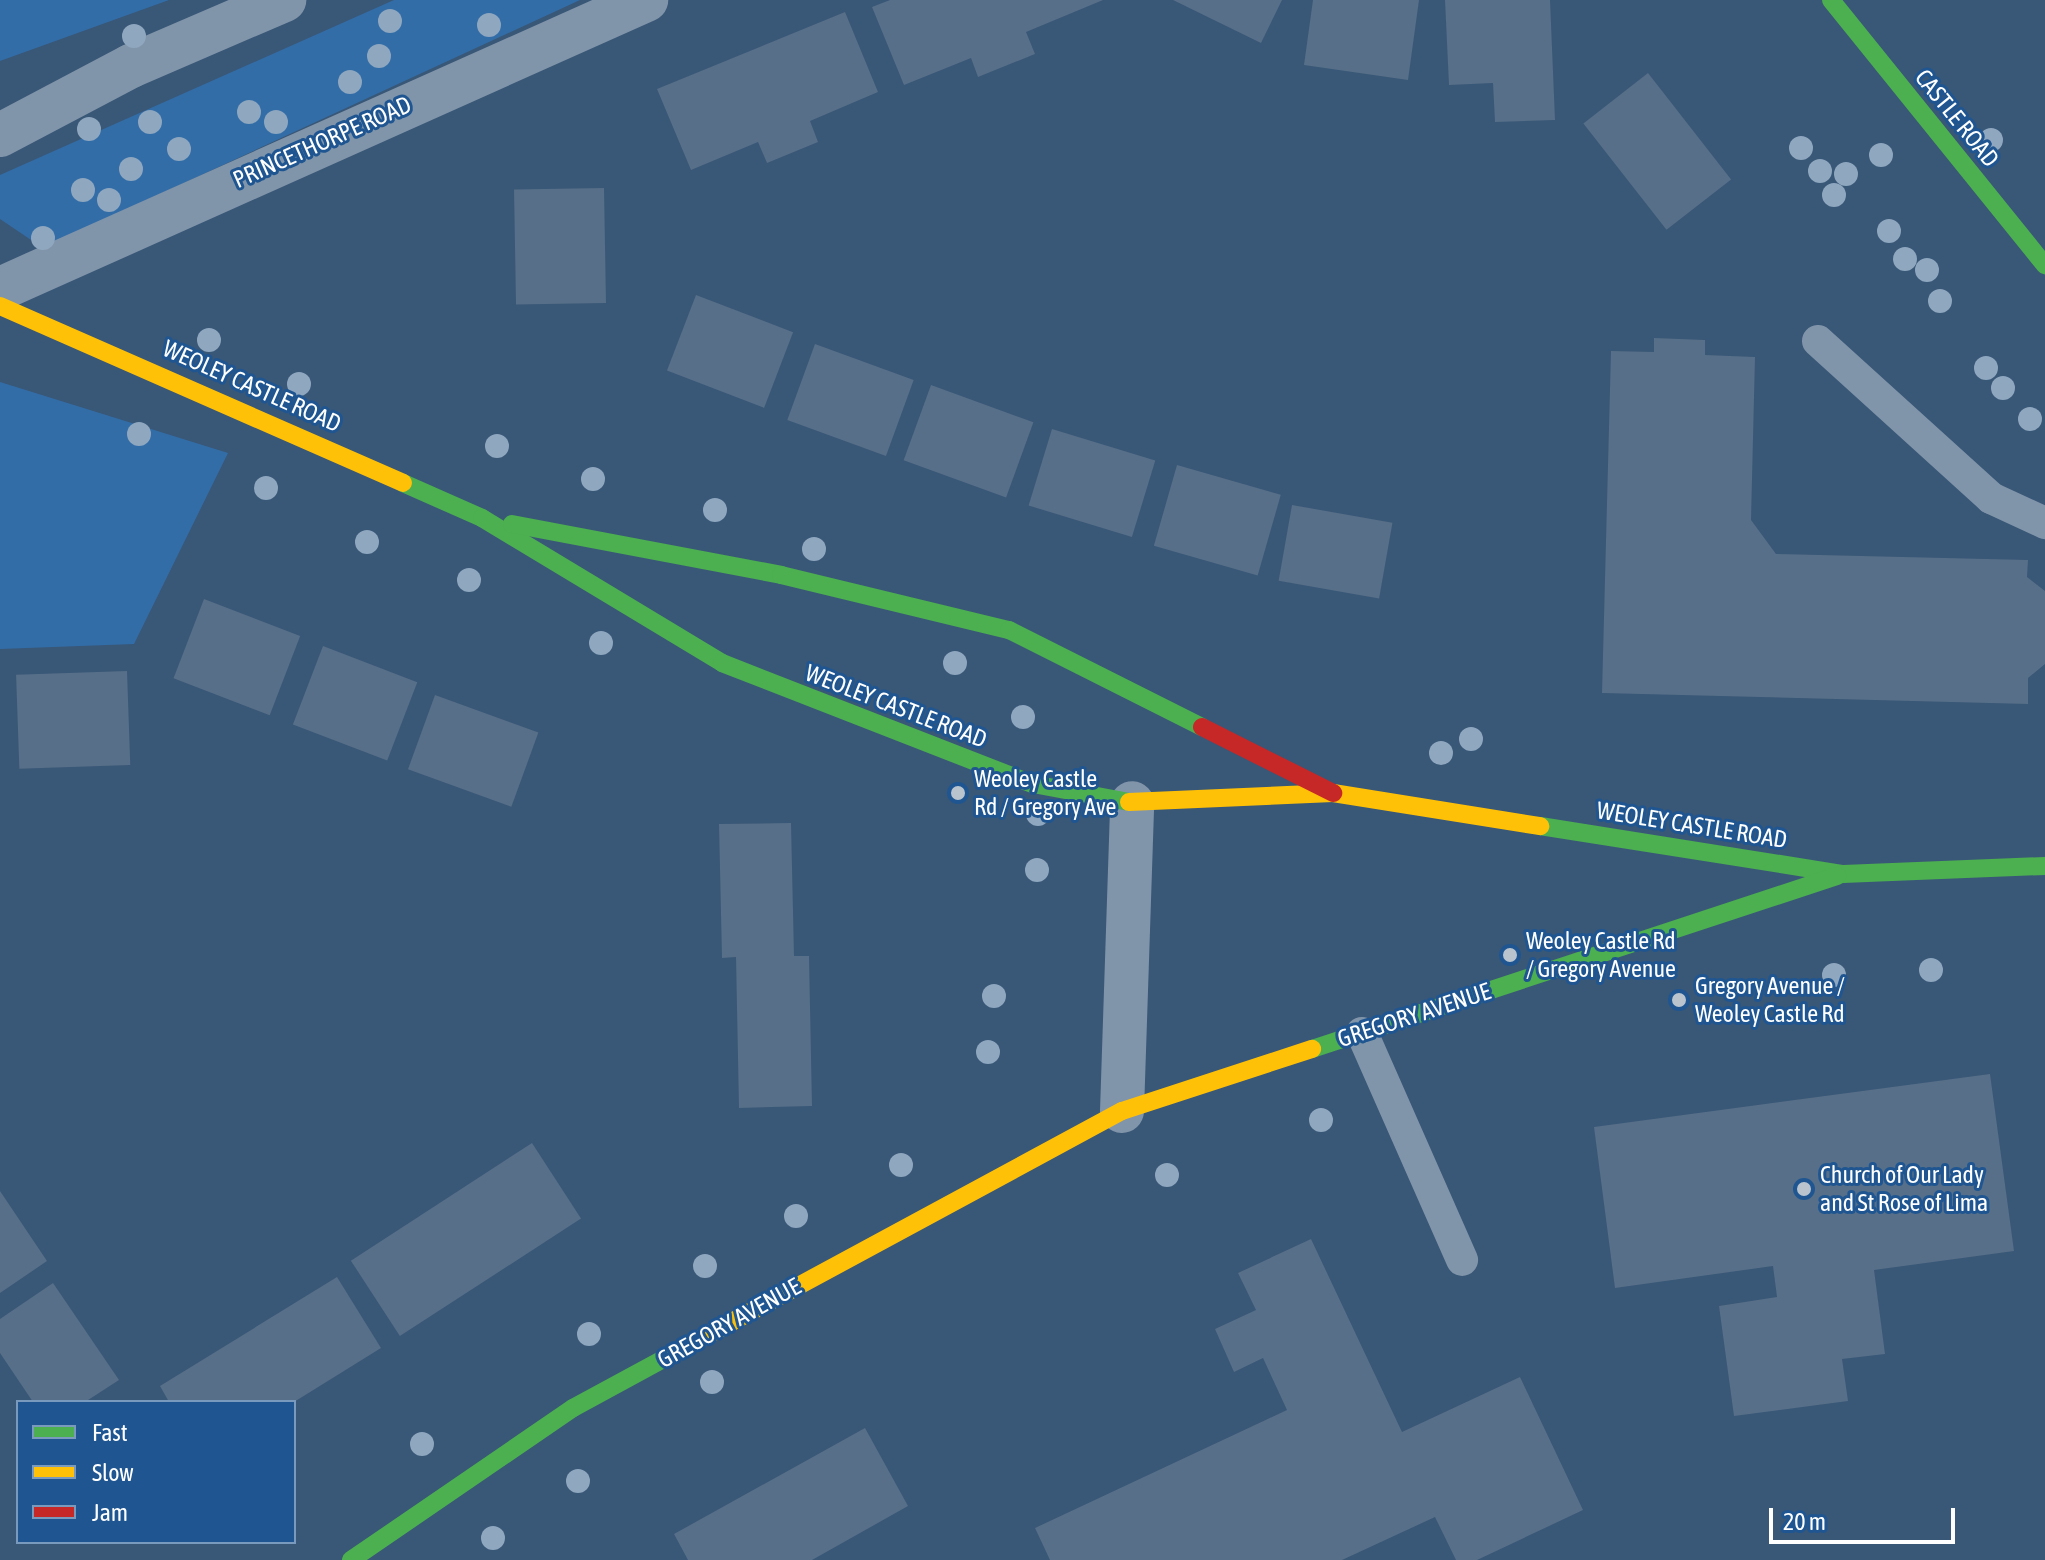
<!DOCTYPE html>
<html>
<head>
<meta charset="utf-8">
<style>
	body { margin:0 }
	#map { position:relative; width:2045px; height:1560px; overflow:hidden; background:#395777; font-family:"Asap Condensed",sans-serif }
	div>[style] { position:absolute }
	[style*='--x'] { left:calc(var(--x)*1px); top:calc(var(--y)*1px); width:calc(var(--w)*1px); rotate:calc(var(--a)*1deg) }
	.green>* { inset:0; background:#336da7 }
	.building>* { inset:0; background:#576f88; transform-origin:0 0 }
	.lane>* { height:32px; margin:-16px; padding:0 16px; transform-origin:16px; border-radius:16px; background:#8195aa }
	.street>* { height:44px; margin:-22px; padding:0 22px; transform-origin:22px; border-radius:22px; background:#8195aa }
	.fast>* { height:18px; margin:-9px; padding:0 9px; transform-origin:9px; border-radius:9px; background:#4caf50 }
	.slow>* { height:18px; margin:-9px; padding:0 9px; transform-origin:9px; border-radius:9px; background:#ffc107 }
	.jam>* { height:18px; margin:-9px; padding:0 9px; transform-origin:9px; border-radius:9px; background:#c62828 }
	.trees>* { width:24px; height:24px; margin:-12px; border-radius:50%; background:#8fa7bf }
	.dots>* { width:22px; height:22px; translate:-50% -50%; box-sizing:border-box; border:4px solid #1f5691; border-radius:50% }
	span { translate:-50% -50%; white-space:nowrap; text-align:center; line-height:1.15; -webkit-text-stroke:6px #1f5691; paint-order:stroke }
	.street-label { font-size:24px; color:#fff }
	.poi-label { font-size:24px; color:#fff }
	.left { translate:0 -50%; text-align:left }
	.legend { position:absolute; left:16px; top:1400px; width:280px; height:144px; box-sizing:border-box; background:#1f5691; border:2px solid #799abd; margin:0; padding:10px 14px; list-style:none; font-size:24px; color:#fff }
	.legend li { display:flex; align-items:center; gap:16px; height:40px }
	.legend b { width:40px; border:2px solid #799abd }
	.scale { position:absolute; left:1769px; top:1508px; width:186px; height:36px; box-sizing:border-box; border:4px solid #fff; border-top:0; padding-left:10px; font-size:24px; line-height:28px; white-space:nowrap; color:#fff; -webkit-text-stroke:6px #1f5691; paint-order:stroke }
</style>
</head>
<body>
<div id="map">
	<div class="green">
		<div style="clip-path:polygon(0 0,169px 0,0 61px)"></div>
		<div style="clip-path:polygon(394px 0,580px 0,43px 248px,0 219px,0 175px)"></div>
		<div style="clip-path:polygon(0 382px,228px 453px,134px 644px,0 649px)"></div>
	</div>
	<div class="building">
		<div style="clip-path:polygon(890px 0,1103px 0,1026px 32px,1035px 54px,978px 77px,971px 58px,904px 85px,872px 7px)"></div>
		<div style="clip-path:polygon(1173px 0,1282px 0,1261px 43px)"></div>
		<div style="clip-path:polygon(1313px 0,1419px 0,1408px 80px,1304px 65px)"></div>
		<div style="clip-path:polygon(1445px 0,1550px 0,1555px 120px,1495px 122px,1493px 83px,1449px 85px)"></div>
		<div style="clip-path:polygon(845px 12px,878px 92px,810px 121px,818px 142px,767px 163px,758px 142px,691px 170px,657px 89px)"></div>
		<div style="left:1648px;top:73px;width:135px;height:82px;rotate:52deg"></div>
		<div style="left:604px;top:188px;width:115px;height:90px;rotate:89deg"></div>
		<div style="left:696px;top:295px;width:104px;height:81px;rotate:21deg"></div>
		<div style="clip-path:polygon(1654px 338px,1705px 340px,1705px 355px,1755px 357px,1751px 520px,1776px 554px,2028px 560px,2027px 577px,2045px 591px,2045px 664px,2028px 678px,2028px 704px,1602px 693px,1611px 351px,1654px 352px)"></div>
		<div style="left:815px;top:344px;width:105px;height:81px;rotate:20deg"></div>
		<div style="left:931px;top:385px;width:109px;height:80px;rotate:20deg"></div>
		<div style="left:1052px;top:429px;width:108px;height:80px;rotate:17deg"></div>
		<div style="left:1177px;top:465px;width:108px;height:84px;rotate:16deg"></div>
		<div style="left:1292px;top:505px;width:102px;height:77px;rotate:10deg"></div>
		<div style="left:204px;top:599px;width:103px;height:85px;rotate:21deg"></div>
		<div style="left:323px;top:646px;width:101px;height:84px;rotate:21deg"></div>
		<div style="left:127px;top:671px;width:94px;height:111px;rotate:88deg"></div>
		<div style="left:435px;top:695px;width:110px;height:79px;rotate:20deg"></div>
		<div style="clip-path:polygon(791px 823px,794px 956px,809px 956px,812px 1106px,739px 1108px,736px 957px,722px 958px,719px 824px)"></div>
		<div style="clip-path:polygon(1990px 1074px,2014px 1251px,1874px 1270px,1885px 1354px,1842px 1359px,1848px 1401px,1734px 1416px,1719px 1306px,1777px 1297px,1773px 1266px,1615px 1288px,1594px 1127px)"></div>
		<div style="left:532px;top:1143px;width:90px;height:216px;rotate:57deg"></div>
		<div style="clip-path:polygon(0 1191px,47px 1261px,0 1293px)"></div>
		<div style="clip-path:polygon(1311px 1239px,1402px 1432px,1520px 1377px,1583px 1510px,1477px 1560px,1456px 1560px,1435px 1517px,1342px 1560px,1050px 1560px,1035px 1528px,1287px 1410px,1263px 1358px,1234px 1372px,1215px 1329px,1256px 1310px,1238px 1273px)"></div>
		<div style="clip-path:polygon(337px 1277px,381px 1348px,294px 1402px,169px 1402px,160px 1386px)"></div>
		<div style="clip-path:polygon(53px 1283px,119px 1380px,85px 1402px,33px 1402px,0 1353px,0 1319px)"></div>
		<div style="clip-path:polygon(865px 1428px,908px 1506px,812px 1560px,688px 1560px,674px 1534px)"></div>
	</div>
	<div class="lane">
		<div style="--x:1818;--y:341;--w:234;--a:42.2"></div>
		<div style="--x:1991;--y:498;--w:60;--a:24.8"></div>
		<div style="--x:1362;--y:1033;--w:248;--a:66.2"></div>
	</div>
	<div class="street">
		<div style="--x:0;--y:135;--w:148;--a:-27.8"></div>
		<div style="--x:131;--y:66;--w:167;--a:-23.3"></div>
		<div style="--x:0;--y:289;--w:708;--a:-24.1"></div>
		<div style="--x:1122;--y:1111;--w:308;--a:-88.1"></div>
	</div>
	<div class="fast">
		<div style="--x:1831;--y:0;--w:341;--a:51.1"></div>
		<div style="--x:403;--y:483;--w:86;--a:23.9"></div>
		<div style="--x:482;--y:518;--w:280;--a:31.1"></div>
		<div style="--x:722;--y:663;--w:334;--a:21.3"></div>
		<div style="--x:1033;--y:784;--w:98;--a:10.6"></div>
		<div style="--x:512;--y:524;--w:274;--a:10.7"></div>
		<div style="--x:781;--y:575;--w:235;--a:13.6"></div>
		<div style="--x:1009;--y:630;--w:216;--a:26.7"></div>
		<div style="--x:1540;--y:826;--w:307;--a:9"></div>
		<div style="--x:1843;--y:874;--w:202;--a:-2.3"></div>
		<div style="--x:1312;--y:1049;--w:553;--a:-18.24"></div>
		<div style="--x:351;--y:1560;--w:269;--a:-34.4"></div>
		<div style="--x:573;--y:1408;--w:134;--a:-28.5"></div>
	</div>
	<div class="slow">
		<div style="--x:0;--y:306;--w:440;--a:23.7"></div>
		<div style="--x:1129;--y:802;--w:204;--a:-2.5"></div>
		<div style="--x:1333;--y:793;--w:210;--a:9.1"></div>
		<div style="--x:691;--y:1344;--w:490;--a:-28.4"></div>
		<div style="--x:1122;--y:1111;--w:200;--a:-18.1"></div>
	</div>
	<div class="jam">
		<div style="--x:1202;--y:727;--w:147;--a:26.7"></div>
	</div>
	<div class="trees">
		<div style="left:390px;top:21px"></div>
		<div style="left:489px;top:25px"></div>
		<div style="left:134px;top:36px"></div>
		<div style="left:379px;top:56px"></div>
		<div style="left:350px;top:82px"></div>
		<div style="left:249px;top:112px"></div>
		<div style="left:150px;top:122px"></div>
		<div style="left:276px;top:122px"></div>
		<div style="left:89px;top:129px"></div>
		<div style="left:1991px;top:140px"></div>
		<div style="left:1801px;top:148px"></div>
		<div style="left:179px;top:149px"></div>
		<div style="left:1881px;top:155px"></div>
		<div style="left:131px;top:169px"></div>
		<div style="left:1820px;top:171px"></div>
		<div style="left:1846px;top:174px"></div>
		<div style="left:83px;top:190px"></div>
		<div style="left:1834px;top:195px"></div>
		<div style="left:109px;top:200px"></div>
		<div style="left:1889px;top:231px"></div>
		<div style="left:43px;top:238px"></div>
		<div style="left:1905px;top:259px"></div>
		<div style="left:1927px;top:270px"></div>
		<div style="left:1940px;top:301px"></div>
		<div style="left:209px;top:340px"></div>
		<div style="left:1986px;top:368px"></div>
		<div style="left:299px;top:384px"></div>
		<div style="left:2003px;top:388px"></div>
		<div style="left:2030px;top:419px"></div>
		<div style="left:139px;top:434px"></div>
		<div style="left:497px;top:446px"></div>
		<div style="left:593px;top:479px"></div>
		<div style="left:266px;top:488px"></div>
		<div style="left:715px;top:510px"></div>
		<div style="left:367px;top:542px"></div>
		<div style="left:814px;top:549px"></div>
		<div style="left:469px;top:580px"></div>
		<div style="left:601px;top:643px"></div>
		<div style="left:955px;top:663px"></div>
		<div style="left:1023px;top:717px"></div>
		<div style="left:1471px;top:739px"></div>
		<div style="left:1441px;top:753px"></div>
		<div style="left:1038px;top:814px"></div>
		<div style="left:1037px;top:870px"></div>
		<div style="left:1931px;top:970px"></div>
		<div style="left:1834px;top:975px"></div>
		<div style="left:994px;top:996px"></div>
		<div style="left:988px;top:1052px"></div>
		<div style="left:1321px;top:1120px"></div>
		<div style="left:901px;top:1165px"></div>
		<div style="left:1167px;top:1175px"></div>
		<div style="left:796px;top:1216px"></div>
		<div style="left:705px;top:1266px"></div>
		<div style="left:589px;top:1334px"></div>
		<div style="left:712px;top:1382px"></div>
		<div style="left:422px;top:1444px"></div>
		<div style="left:578px;top:1481px"></div>
		<div style="left:493px;top:1538px"></div>
	</div>
	<div class="dots">
		<div style="left:958px;top:793px;background:#bac4cf"></div>
		<div style="left:1510px;top:955px;background:#bac4cf"></div>
		<div style="left:1679px;top:1000px;background:#bac4cf"></div>
		<div style="left:1804px;top:1189px;background:#bac4cf"></div>
	</div>
	<div class="street-label">
		<span style="left:1957px;top:118px;rotate:51deg">CASTLE ROAD</span>
		<span style="left:322px;top:142px;rotate:-24deg">PRINCETHORPE ROAD</span>
		<span style="left:252px;top:386px;rotate:24deg">WEOLEY CASTLE ROAD</span>
		<span style="left:896px;top:706px;rotate:21deg">WEOLEY CASTLE ROAD</span>
		<span style="left:1692px;top:825px;rotate:9deg">WEOLEY CASTLE ROAD</span>
		<span style="left:1414px;top:1015px;rotate:-18deg">GREGORY AVENUE</span>
		<span style="left:729px;top:1323px;rotate:-29deg">GREGORY AVENUE</span>
	</div>
	<div class="poi-label">
		<span class="left" style="left:974px;top:793px">Weoley Castle<br>Rd / Gregory Ave</span>
		<span class="left" style="left:1526px;top:955px">Weoley Castle Rd<br>/ Gregory Avenue</span>
		<span class="left" style="left:1695px;top:1000px">Gregory Avenue /<br>Weoley Castle Rd</span>
		<span class="left" style="left:1820px;top:1189px">Church of Our Lady<br>and St Rose of Lima</span>
	</div>
	<ul class="legend">
	<li><b style="height:10px;background:#4caf50"></b>Fast</li>
	<li><b style="height:10px;background:#ffc107"></b>Slow</li>
	<li><b style="height:10px;background:#c62828"></b>Jam</li>
	</ul>
	<div class="scale">20 m</div>
</div>
</body>
</html>
